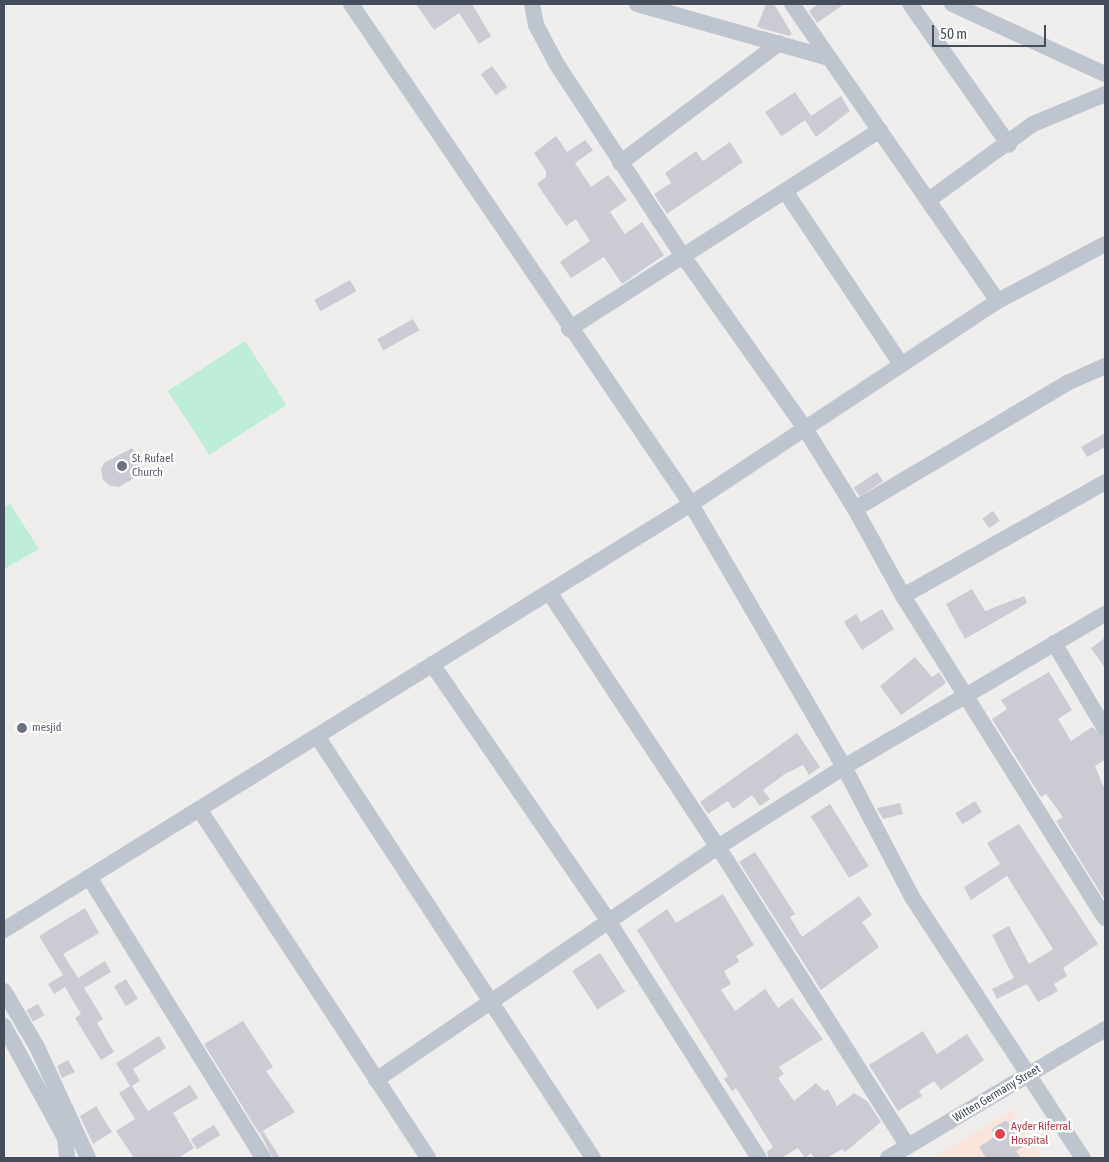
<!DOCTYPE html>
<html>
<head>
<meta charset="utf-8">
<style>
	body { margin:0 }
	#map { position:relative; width:1109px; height:1162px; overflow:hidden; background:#f0eded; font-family:"Asap Condensed",sans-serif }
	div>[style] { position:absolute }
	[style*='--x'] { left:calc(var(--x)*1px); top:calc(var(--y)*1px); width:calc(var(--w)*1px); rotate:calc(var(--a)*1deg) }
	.medical>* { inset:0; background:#fae5dd }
	.green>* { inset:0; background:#bcedd7; transform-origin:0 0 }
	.building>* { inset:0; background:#cacbd3; transform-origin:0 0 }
	.minor>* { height:16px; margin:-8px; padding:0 8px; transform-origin:8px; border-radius:8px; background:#bec5cf }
	.dots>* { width:14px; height:14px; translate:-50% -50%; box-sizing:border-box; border:2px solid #fff; border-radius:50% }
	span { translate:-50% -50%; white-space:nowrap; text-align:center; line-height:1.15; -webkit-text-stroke:5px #fff; paint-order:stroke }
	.worship-label { font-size:12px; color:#5b616d }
	.left { translate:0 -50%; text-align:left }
	.street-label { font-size:12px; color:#464d5a }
	.health-label { font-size:12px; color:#be3a42 }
	.frame { position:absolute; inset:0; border:5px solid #464d5a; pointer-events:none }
	.scale { position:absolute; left:932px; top:25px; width:114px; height:22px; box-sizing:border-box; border:2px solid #464d5a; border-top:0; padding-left:6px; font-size:15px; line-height:18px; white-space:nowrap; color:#464d5a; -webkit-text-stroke:4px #fff; paint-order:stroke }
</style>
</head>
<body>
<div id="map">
	<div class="medical">
		<div style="clip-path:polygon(1012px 1110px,1042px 1158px,933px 1158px)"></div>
	</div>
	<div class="green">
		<div style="left:245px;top:341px;width:76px;height:92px;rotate:57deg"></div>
		<div style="clip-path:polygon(10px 504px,39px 549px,4px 569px,4px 507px)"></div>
	</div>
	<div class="building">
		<div style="clip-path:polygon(416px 4px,472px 4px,491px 36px,479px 44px,459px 13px,434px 30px)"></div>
		<div style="clip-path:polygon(766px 4px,774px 4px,792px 34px,789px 36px,757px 27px)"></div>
		<div style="clip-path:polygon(818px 4px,844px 4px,817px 23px,809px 11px)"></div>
		<div style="left:492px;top:66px;width:26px;height:14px;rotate:54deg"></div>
		<div style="left:795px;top:92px;width:29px;height:36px;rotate:56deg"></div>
		<div style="clip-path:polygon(841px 96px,850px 111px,816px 137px,805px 120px)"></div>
		<div style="clip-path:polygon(556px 136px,567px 152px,585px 140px,593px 150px,575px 163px,591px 187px,608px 175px,627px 200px,610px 212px,625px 234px,642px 222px,664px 255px,622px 284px,604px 257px,571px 278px,560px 262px,590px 241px,576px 219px,566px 226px,537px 184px,546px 177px,546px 171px,534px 153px)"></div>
		<div style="clip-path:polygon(730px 142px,743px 162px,667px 214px,654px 194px,671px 183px,665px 173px,696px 151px,703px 161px)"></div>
		<div style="left:350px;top:280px;width:13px;height:41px;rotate:61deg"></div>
		<div style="left:413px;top:319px;width:13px;height:41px;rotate:61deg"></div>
		<div style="clip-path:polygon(1105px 433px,1105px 447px,1087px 457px,1081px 447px)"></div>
		<div style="clip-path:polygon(132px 448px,145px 472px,119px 487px,110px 486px,103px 480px,101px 469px,104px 463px)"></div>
		<div style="left:877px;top:472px;width:11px;height:28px;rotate:56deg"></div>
		<div style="left:993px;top:511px;width:12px;height:13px;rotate:55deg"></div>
		<div style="clip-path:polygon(972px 589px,985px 611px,1024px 596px,1027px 603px,965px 639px,946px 604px)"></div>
		<div style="clip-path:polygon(882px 609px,894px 629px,862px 650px,844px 622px,856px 614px,861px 622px)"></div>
		<div style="clip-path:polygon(1105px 638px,1105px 668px,1091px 648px)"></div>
		<div style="clip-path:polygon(915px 657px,932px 677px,939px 672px,946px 683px,901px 715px,880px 686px)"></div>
		<div style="clip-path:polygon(1049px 672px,1072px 710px,1058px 719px,1071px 741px,1092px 727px,1105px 739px,1105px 760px,1095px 766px,1105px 790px,1105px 900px,1056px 821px,1063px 817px,1046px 794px,1041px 797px,992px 719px,1007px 709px,1001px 700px)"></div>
		<div style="clip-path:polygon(797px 733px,820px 767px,809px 775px,803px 765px,785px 774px,763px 790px,770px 799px,760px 806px,752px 795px,733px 809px,728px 801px,708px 814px,700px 802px)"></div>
		<div style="left:975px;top:801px;width:13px;height:23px;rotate:58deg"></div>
		<div style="clip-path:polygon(900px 803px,903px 814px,883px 819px,877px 808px)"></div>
		<div style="left:830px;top:804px;width:73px;height:23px;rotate:58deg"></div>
		<div style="clip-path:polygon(1019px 824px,1098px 944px,1063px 968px,1067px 976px,1054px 984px,1058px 991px,1038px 1002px,1027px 984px,997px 999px,992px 989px,1014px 978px,992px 935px,1009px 926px,1029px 964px,1053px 949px,1007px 876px,971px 900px,964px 887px,1000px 864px,987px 843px)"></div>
		<div style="clip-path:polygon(755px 852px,795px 914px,790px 917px,802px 937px,859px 896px,872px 915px,862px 922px,879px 947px,821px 990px,739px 862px)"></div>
		<div style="clip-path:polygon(723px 894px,754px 945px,736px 956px,739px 962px,724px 971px,731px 984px,721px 990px,735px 1011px,765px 989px,778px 1008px,792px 998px,823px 1039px,779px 1067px,784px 1074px,778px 1078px,794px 1101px,816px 1083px,824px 1091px,828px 1089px,837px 1106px,854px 1093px,867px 1101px,881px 1122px,845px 1152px,842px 1149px,827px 1158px,814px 1158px,811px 1153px,805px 1158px,798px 1148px,781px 1158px,769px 1158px,767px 1152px,773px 1147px,736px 1088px,732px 1091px,724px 1079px,728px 1076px,637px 930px,667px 909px,676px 923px)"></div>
		<div style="clip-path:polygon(85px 908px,99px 933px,63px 954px,78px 978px,105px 961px,111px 972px,84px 988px,103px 1019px,97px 1023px,114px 1052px,101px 1060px,75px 1018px,81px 1014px,65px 987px,54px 994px,48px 984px,63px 975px,39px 936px)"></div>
		<div style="left:600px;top:953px;width:46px;height:33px;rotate:57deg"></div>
		<div style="left:126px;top:979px;width:23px;height:14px;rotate:59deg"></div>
		<div style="left:38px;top:1004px;width:13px;height:13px;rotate:61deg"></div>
		<div style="clip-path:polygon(243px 1021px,273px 1067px,266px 1071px,295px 1112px,259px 1133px,204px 1044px)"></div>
		<div style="clip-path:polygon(923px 1031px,937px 1054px,967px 1034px,984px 1060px,941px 1090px,934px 1081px,919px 1091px,922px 1096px,898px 1111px,869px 1065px)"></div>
		<div style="clip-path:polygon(159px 1036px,166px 1048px,133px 1069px,140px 1081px,132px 1086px,148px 1111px,190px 1085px,198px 1098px,173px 1113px,194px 1148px,178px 1158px,134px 1158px,116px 1131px,135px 1119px,119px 1093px,130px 1086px,116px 1063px)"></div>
		<div style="clip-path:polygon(68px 1060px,75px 1072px,62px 1078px,57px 1066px)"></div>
		<div style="clip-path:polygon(96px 1106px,112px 1132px,93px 1144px,80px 1116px)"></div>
		<div style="clip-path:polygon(1006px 1120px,1024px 1146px,1016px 1151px,1021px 1158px,986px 1158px,979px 1147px,996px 1136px,991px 1130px)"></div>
		<div style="left:214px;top:1125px;width:12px;height:27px;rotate:59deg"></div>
		<div style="clip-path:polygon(263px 1131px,280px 1158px,273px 1158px,260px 1133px)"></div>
	</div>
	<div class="minor">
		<div style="--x:351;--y:4;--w:605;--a:55.78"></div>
		<div style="--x:691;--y:504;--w:304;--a:59.8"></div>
		<div style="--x:844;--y:767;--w:147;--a:62.4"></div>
		<div style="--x:912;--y:897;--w:312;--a:56.8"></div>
		<div style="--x:532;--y:4;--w:21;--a:79"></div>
		<div style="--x:536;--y:25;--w:43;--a:62.2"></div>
		<div style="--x:556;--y:63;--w:231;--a:56.7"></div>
		<div style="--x:683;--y:256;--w:209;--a:54.7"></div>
		<div style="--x:804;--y:427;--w:97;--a:58.1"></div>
		<div style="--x:855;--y:509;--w:247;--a:-30.7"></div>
		<div style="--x:1067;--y:383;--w:42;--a:-24.1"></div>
		<div style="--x:637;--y:4;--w:196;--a:15.7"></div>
		<div style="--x:792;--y:4;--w:361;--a:55.3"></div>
		<div style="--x:998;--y:301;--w:121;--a:-28"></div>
		<div style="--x:910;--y:4;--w:172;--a:54.9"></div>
		<div style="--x:952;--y:4;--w:168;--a:24.6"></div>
		<div style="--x:620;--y:163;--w:199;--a:-37"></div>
		<div style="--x:785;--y:191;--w:207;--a:56.2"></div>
		<div style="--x:930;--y:199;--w:127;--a:-36.1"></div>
		<div style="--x:1033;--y:124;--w:78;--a:-22.6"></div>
		<div style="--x:569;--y:329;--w:369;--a:-32.6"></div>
		<div style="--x:855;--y:509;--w:99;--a:61.1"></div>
		<div style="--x:903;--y:596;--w:380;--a:57.9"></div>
		<div style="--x:549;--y:592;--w:306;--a:56.5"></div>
		<div style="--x:718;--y:847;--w:354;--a:57.6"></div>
		<div style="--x:903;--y:596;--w:232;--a:-29.4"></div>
		<div style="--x:1054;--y:643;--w:100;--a:59.3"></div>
		<div style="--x:432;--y:664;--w:313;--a:55.5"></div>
		<div style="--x:609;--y:922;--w:280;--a:57.6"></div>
		<div style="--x:317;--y:736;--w:504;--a:56.81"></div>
		<div style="--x:199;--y:809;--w:417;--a:56.7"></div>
		<div style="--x:89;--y:877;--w:331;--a:58.2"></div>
		<div style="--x:4;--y:930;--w:808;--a:-31.8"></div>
		<div style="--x:691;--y:504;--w:368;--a:-33.5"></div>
		<div style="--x:4;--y:991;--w:65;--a:59.5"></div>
		<div style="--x:37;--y:1047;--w:122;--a:65.3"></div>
		<div style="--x:4;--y:1026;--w:128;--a:61.4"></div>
		<div style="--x:65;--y:1138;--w:20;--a:84"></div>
		<div style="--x:376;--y:1080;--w:414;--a:-34.3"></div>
		<div style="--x:718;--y:847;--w:149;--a:-32.4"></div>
		<div style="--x:844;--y:767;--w:303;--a:-30.4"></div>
		<div style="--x:888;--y:1158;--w:252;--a:-30.7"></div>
	</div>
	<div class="dots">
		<div style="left:122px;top:466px;background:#6b7280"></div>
		<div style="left:22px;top:728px;background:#6b7280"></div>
		<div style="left:1000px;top:1134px;background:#e0444e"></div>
	</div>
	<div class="worship-label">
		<span class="left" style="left:132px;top:466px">St. Rufael<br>Church</span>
		<span class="left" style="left:32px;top:728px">mesjid</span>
	</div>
	<div class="street-label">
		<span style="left:997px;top:1094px;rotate:-31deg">Witten Germany Street</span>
	</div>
	<div class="health-label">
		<span class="left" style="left:1011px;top:1134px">Ayder Riferral<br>Hospital</span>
	</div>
	<div class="frame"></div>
	<div class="scale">50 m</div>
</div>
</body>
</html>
